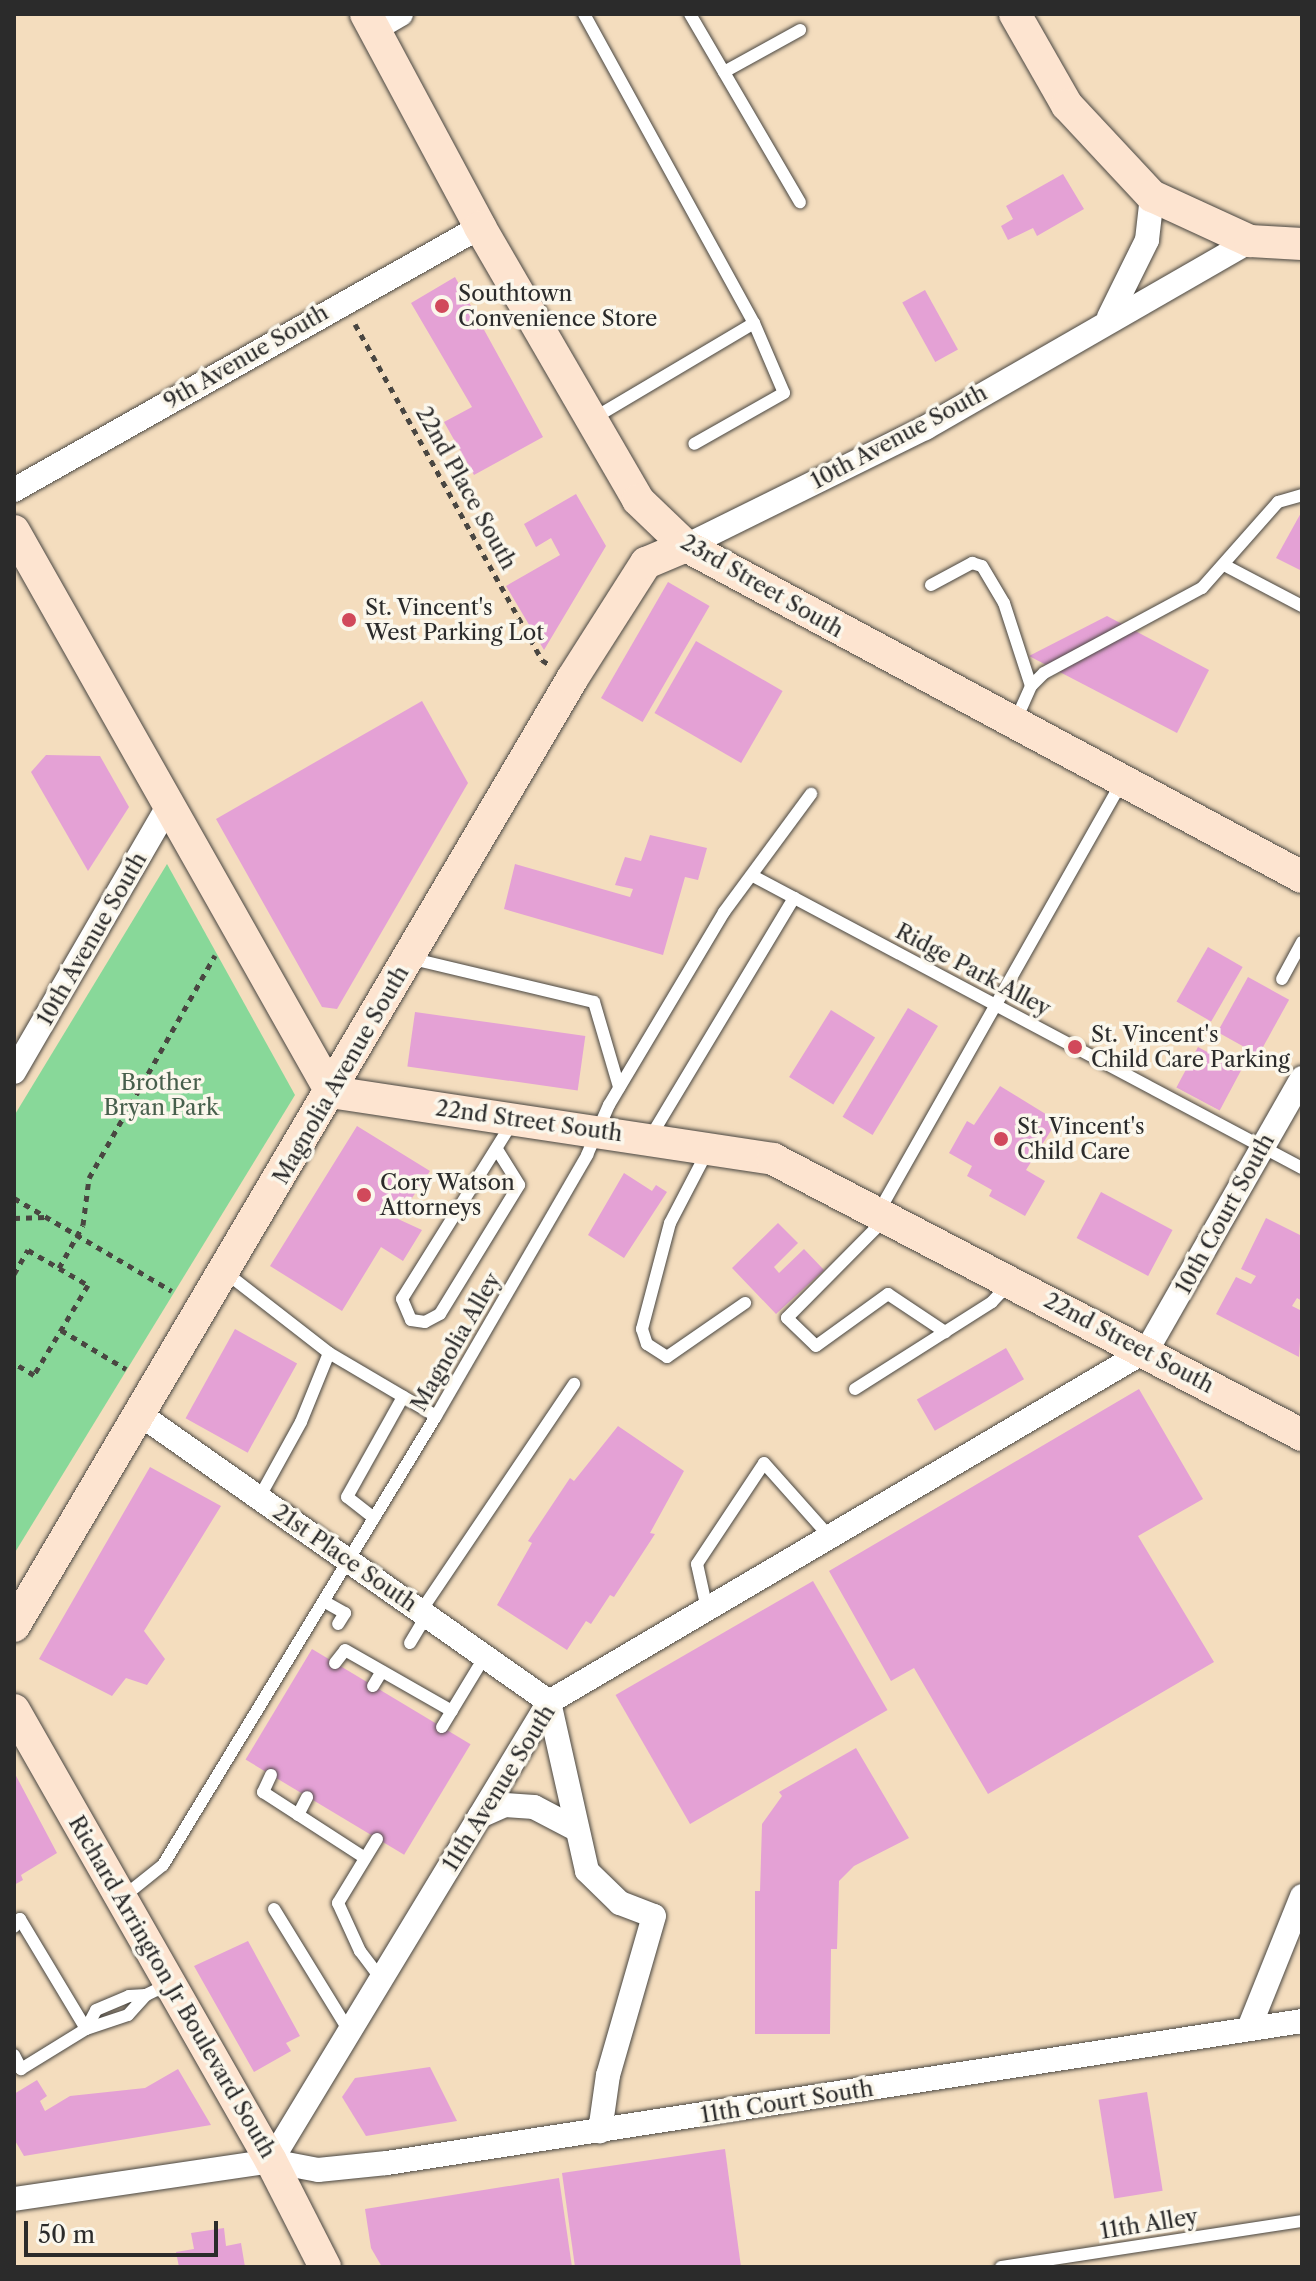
<!DOCTYPE html>
<html>
<head>
<meta charset="utf-8">
<style>
	body { margin:0 }
	#map { position:relative; width:1316px; height:2281px; overflow:hidden; background:#f4ddbe; font-family:"Libre Caslon Text",serif }
	div>[style] { position:absolute }
	[style*='--x'] { left:calc(var(--x)*1px); top:calc(var(--y)*1px); width:calc(var(--w)*1px); rotate:calc(var(--a)*1deg) }
	.green>* { inset:0; background:#88d899 }
	.building>* { inset:0; background:#e4a1d5; transform-origin:0 0 }
	.path>* { height:5px; margin-top:-2.5px; transform-origin:0; background:repeating-linear-gradient(90deg,#494641 0 6px,transparent 0 12px) }
	.roads { filter:drop-shadow(0 0 2px #494641) drop-shadow(0 0 2px #494641) }
	.lane>* { height:12px; margin:-6px; padding:0 6px; transform-origin:6px; border-radius:6px; background:#fff }
	.street>* { height:24px; margin:-12px; padding:0 12px; transform-origin:12px; border-radius:12px; background:#fff }
	.secondary>* { height:32px; margin:-16px; padding:0 16px; transform-origin:16px; border-radius:16px; background:#fde4d0 }
	.dots>* { width:22px; height:22px; translate:-50% -50%; box-sizing:border-box; border:4px solid #fbf7ec; border-radius:50% }
	span { translate:-50% -50%; white-space:nowrap; text-align:center; line-height:1.15; -webkit-text-stroke:7px #fbf7ec; paint-order:stroke }
	.poi-label { font-size:22px; color:#2b2b2b }
	.left { translate:0 -50%; text-align:left }
	.street-label { font-size:22px; color:#2b2b2b }
	.park-label { font-size:22px; color:#475f4c }
	.frame { position:absolute; inset:0; border:16px solid #2b2b2b; pointer-events:none }
	.scale { position:absolute; left:24px; top:2221px; width:194px; height:36px; box-sizing:border-box; border:4px solid #2b2b2b; border-top:0; padding-left:10px; font-size:24px; line-height:28px; white-space:nowrap; color:#2b2b2b; -webkit-text-stroke:6px #fbf7ec; paint-order:stroke }
</style>
</head>
<body>
<div id="map">
	<div class="green">
		<div style="clip-path:polygon(167px 864px,295px 1095px,14px 1554px,14px 1116px)"></div>
	</div>
	<div class="building">
		<div style="clip-path:polygon(1063px 174px,1084px 209px,1037px 236px,1033px 228px,1008px 240px,1001px 226px,1013px 219px,1006px 206px)"></div>
		<div style="clip-path:polygon(455px 277px,543px 437px,474px 475px,444px 422px,472px 407px,411px 303px)"></div>
		<div style="left:925px;top:290px;width:68px;height:26px;rotate:61deg"></div>
		<div style="clip-path:polygon(576px 494px,606px 546px,544px 650px,506px 586px,560px 555px,551px 538px,536px 547px,524px 524px)"></div>
		<div style="clip-path:polygon(1302px 511px,1302px 571px,1276px 558px)"></div>
		<div style="left:668px;top:582px;width:48px;height:134px;rotate:30deg"></div>
		<div style="clip-path:polygon(1107px 616px,1209px 670px,1177px 733px,1029px 656px)"></div>
		<div style="left:696px;top:641px;width:100px;height:83px;rotate:30deg"></div>
		<div style="clip-path:polygon(422px 701px,468px 783px,337px 1009px,322px 1007px,216px 819px)"></div>
		<div style="clip-path:polygon(46px 755px,100px 756px,129px 807px,88px 871px,31px 772px)"></div>
		<div style="clip-path:polygon(650px 835px,707px 848px,698px 880px,685px 877px,663px 955px,504px 909px,515px 864px,630px 897px,633px 889px,615px 885px,625px 857px,641px 861px)"></div>
		<div style="left:1208px;top:947px;width:40px;height:63px;rotate:30deg"></div>
		<div style="left:1248px;top:977px;width:47px;height:63px;rotate:29deg"></div>
		<div style="left:908px;top:1008px;width:35px;height:127px;rotate:31deg"></div>
		<div style="left:831px;top:1010px;width:52px;height:79px;rotate:32deg"></div>
		<div style="left:415px;top:1012px;width:172px;height:55px;rotate:8deg"></div>
		<div style="left:1198px;top:1047px;width:49px;height:46px;rotate:28deg"></div>
		<div style="clip-path:polygon(1000px 1086px,1057px 1121px,1026px 1170px,1045px 1181px,1025px 1216px,989px 1196px,992px 1190px,967px 1176px,972px 1166px,949px 1153px,967px 1121px,974px 1125px)"></div>
		<div style="clip-path:polygon(357px 1126px,430px 1171px,398px 1219px,422px 1230px,403px 1261px,381px 1247px,342px 1311px,270px 1266px)"></div>
		<div style="clip-path:polygon(624px 1173px,652px 1191px,656px 1185px,667px 1192px,624px 1258px,588px 1235px)"></div>
		<div style="left:1101px;top:1192px;width:81px;height:52px;rotate:28deg"></div>
		<div style="clip-path:polygon(1266px 1218px,1302px 1236px,1302px 1301px,1297px 1298px,1292px 1306px,1302px 1311px,1299px 1357px,1216px 1314px,1236px 1277px,1251px 1284px,1256px 1276px,1241px 1269px)"></div>
		<div style="clip-path:polygon(778px 1223px,798px 1243px,774px 1267px,779px 1273px,804px 1249px,824px 1270px,776px 1314px,732px 1268px)"></div>
		<div style="left:235px;top:1329px;width:71px;height:102px;rotate:29deg"></div>
		<div style="left:1006px;top:1348px;width:36px;height:103px;rotate:60deg"></div>
		<div style="clip-path:polygon(1139px 1389px,1203px 1499px,1138px 1536px,1214px 1662px,988px 1794px,914px 1668px,891px 1681px,829px 1571px)"></div>
		<div style="clip-path:polygon(618px 1426px,684px 1471px,650px 1533px,655px 1534px,614px 1597px,610px 1595px,591px 1624px,586px 1621px,567px 1650px,497px 1605px,532px 1543px,528px 1541px,570px 1478px,574px 1481px)"></div>
		<div style="clip-path:polygon(150px 1467px,221px 1506px,144px 1631px,165px 1659px,147px 1685px,126px 1678px,112px 1696px,39px 1659px)"></div>
		<div style="left:813px;top:1581px;width:149px;height:228px;rotate:60deg"></div>
		<div style="left:312px;top:1649px;width:185px;height:129px;rotate:31deg"></div>
		<div style="clip-path:polygon(856px 1748px,909px 1838px,854px 1866px,839px 1881px,837px 1949px,831px 1949px,830px 2034px,755px 2034px,755px 1891px,760px 1891px,762px 1824px,782px 1796px,779px 1792px)"></div>
		<div style="clip-path:polygon(14px 1772px,57px 1853px,21px 1875px,23px 1880px,14px 1885px)"></div>
		<div style="clip-path:polygon(248px 1941px,300px 2036px,286px 2043px,291px 2051px,254px 2072px,194px 1966px)"></div>
		<div style="clip-path:polygon(430px 2067px,457px 2121px,366px 2136px,342px 2097px,355px 2078px)"></div>
		<div style="clip-path:polygon(178px 2069px,211px 2125px,24px 2156px,14px 2139px,14px 2094px,37px 2080px,47px 2096px,40px 2101px,45px 2111px,70px 2096px,145px 2088px)"></div>
		<div style="left:1147px;top:2092px;width:100px;height:49px;rotate:81deg"></div>
		<div style="clip-path:polygon(725px 2149px,741px 2267px,575px 2267px,562px 2173px)"></div>
		<div style="clip-path:polygon(559px 2178px,572px 2267px,382px 2267px,371px 2248px,365px 2209px)"></div>
		<div style="clip-path:polygon(224px 2228px,226px 2246px,241px 2243px,245px 2267px,179px 2267px,176px 2252px,194px 2249px,191px 2233px)"></div>
	</div>
	<div class="path">
		<div style="--x:355;--y:324;--w:385;--a:60.9"></div>
		<div style="--x:542;--y:660;--w:9;--a:32"></div>
		<div style="--x:14;--y:1198;--w:183;--a:30.5"></div>
		<div style="--x:14;--y:1218;--w:32;--a:-2"></div>
		<div style="--x:59;--y:1268;--w:49;--a:-60.8"></div>
		<div style="--x:83;--y:1225;--w:47;--a:-82.7"></div>
		<div style="--x:89;--y:1178;--w:256;--a:-60.5"></div>
		<div style="--x:14;--y:1274;--w:28;--a:-60"></div>
		<div style="--x:28;--y:1250;--w:69;--a:30.3"></div>
		<div style="--x:88;--y:1285;--w:105;--a:121"></div>
		<div style="--x:34;--y:1375;--w:23;--a:-149"></div>
		<div style="--x:61;--y:1330;--w:76;--a:31"></div>
	</div>
	<div class="roads">
		<div class="lane">
			<div style="--x:584;--y:14;--w:353;--a:61.2"></div>
			<div style="--x:754;--y:323;--w:76;--a:66.8"></div>
			<div style="--x:784;--y:393;--w:103;--a:150.5"></div>
			<div style="--x:690;--y:14;--w:218;--a:59.7"></div>
			<div style="--x:724;--y:72;--w:87;--a:-28.9"></div>
			<div style="--x:594;--y:418;--w:186;--a:-30.7"></div>
			<div style="--x:1226;--y:566;--w:86;--a:27.8"></div>
			<div style="--x:931;--y:585;--w:47;--a:-28.2"></div>
			<div style="--x:972;--y:563;--w:10;--a:17"></div>
			<div style="--x:982;--y:566;--w:43;--a:59.3"></div>
			<div style="--x:1004;--y:603;--w:87;--a:72"></div>
			<div style="--x:1015;--y:722;--w:39;--a:-66"></div>
			<div style="--x:1031;--y:686;--w:18;--a:-45"></div>
			<div style="--x:1044;--y:673;--w:179;--a:-28.3"></div>
			<div style="--x:1202;--y:588;--w:115;--a:-48.5"></div>
			<div style="--x:1278;--y:502;--w:25;--a:-16"></div>
			<div style="--x:753;--y:876;--w:622;--a:28.01"></div>
			<div style="--x:409;--y:958;--w:190;--a:13.4"></div>
			<div style="--x:594;--y:1002;--w:89;--a:73.6"></div>
			<div style="--x:1282;--y:979;--w:42;--a:-61.6"></div>
			<div style="--x:651;--y:1136;--w:278;--a:-59"></div>
			<div style="--x:498;--y:1151;--w:40;--a:58"></div>
			<div style="--x:519;--y:1185;--w:151;--a:121.5"></div>
			<div style="--x:440;--y:1314;--w:17;--a:152"></div>
			<div style="--x:425;--y:1322;--w:14;--a:-172"></div>
			<div style="--x:411;--y:1320;--w:23;--a:-113"></div>
			<div style="--x:402;--y:1299;--w:208;--a:-58"></div>
			<div style="--x:707;--y:1152;--w:80;--a:117.5"></div>
			<div style="--x:670;--y:1223;--w:110;--a:104.8"></div>
			<div style="--x:642;--y:1329;--w:16;--a:72"></div>
			<div style="--x:647;--y:1344;--w:24;--a:33"></div>
			<div style="--x:667;--y:1357;--w:95;--a:-34.7"></div>
			<div style="--x:878;--y:1213;--w:496;--a:-60.5"></div>
			<div style="--x:884;--y:1220;--w:138;--a:134.7"></div>
			<div style="--x:787;--y:1318;--w:40;--a:44"></div>
			<div style="--x:816;--y:1346;--w:89;--a:-35.8"></div>
			<div style="--x:888;--y:1294;--w:69;--a:33.7"></div>
			<div style="--x:225;--y:1272;--w:132;--a:37.9"></div>
			<div style="--x:329;--y:1353;--w:74;--a:112.1"></div>
			<div style="--x:301;--y:1422;--w:87;--a:118.9"></div>
			<div style="--x:329;--y:1353;--w:124;--a:30.5"></div>
			<div style="--x:855;--y:1389;--w:162;--a:-32.4"></div>
			<div style="--x:992;--y:1302;--w:25;--a:-47"></div>
			<div style="--x:374;--y:1518;--w:34;--a:-142"></div>
			<div style="--x:347;--y:1497;--w:115;--a:-60.8"></div>
			<div style="--x:325;--y:1602;--w:23;--a:29"></div>
			<div style="--x:345;--y:1613;--w:13;--a:122"></div>
			<div style="--x:707;--y:1609;--w:46;--a:-102.5"></div>
			<div style="--x:697;--y:1564;--w:121;--a:-56.4"></div>
			<div style="--x:764;--y:1463;--w:99;--a:48.3"></div>
			<div style="--x:421;--y:1611;--w:274;--a:-56"></div>
			<div style="--x:410;--y:1643;--w:33;--a:-59"></div>
			<div style="--x:335;--y:1663;--w:16;--a:-52"></div>
			<div style="--x:345;--y:1650;--w:123;--a:29.7"></div>
			<div style="--x:373;--y:1686;--w:17;--a:-59"></div>
			<div style="--x:442;--y:1727;--w:83;--a:-58.8"></div>
			<div style="--x:271;--y:1775;--w:19;--a:115"></div>
			<div style="--x:263;--y:1792;--w:121;--a:32.9"></div>
			<div style="--x:298;--y:1815;--w:20;--a:-63"></div>
			<div style="--x:377;--y:1839;--w:75;--a:121.4"></div>
			<div style="--x:338;--y:1903;--w:53;--a:65.4"></div>
			<div style="--x:360;--y:1951;--w:35;--a:53"></div>
			<div style="--x:123;--y:1897;--w:51;--a:-38.7"></div>
			<div style="--x:163;--y:1865;--w:525;--a:-58.7"></div>
			<div style="--x:436;--y:1416;--w:302;--a:-59.9"></div>
			<div style="--x:587;--y:1155;--w:55;--a:-66.3"></div>
			<div style="--x:609;--y:1105;--w:225;--a:-59.2"></div>
			<div style="--x:724;--y:912;--w:147;--a:-53.6"></div>
			<div style="--x:274;--y:1909;--w:143;--a:58.4"></div>
			<div style="--x:14;--y:1927;--w:10;--a:-53"></div>
			<div style="--x:20;--y:1919;--w:128;--a:59"></div>
			<div style="--x:86;--y:2029;--w:21;--a:-62"></div>
			<div style="--x:96;--y:2010;--w:36;--a:-23"></div>
			<div style="--x:129;--y:1996;--w:17;--a:-3"></div>
			<div style="--x:14;--y:2055;--w:16;--a:63"></div>
			<div style="--x:21;--y:2069;--w:76;--a:-31.6"></div>
			<div style="--x:86;--y:2029;--w:44;--a:-18.4"></div>
			<div style="--x:128;--y:2015;--w:27;--a:-48"></div>
			<div style="--x:146;--y:1995;--w:25;--a:-26"></div>
			<div style="--x:1001;--y:2267;--w:304;--a:-8.7"></div>
		</div>
		<div class="street">
			<div style="--x:375;--y:29;--w:30;--a:-30"></div>
			<div style="--x:1109;--y:317;--w:86;--a:-63.7"></div>
			<div style="--x:1147;--y:240;--w:44;--a:-83.5"></div>
			<div style="--x:14;--y:490;--w:535;--a:-29.44"></div>
			<div style="--x:686;--y:546;--w:267;--a:-26.3"></div>
			<div style="--x:925;--y:428;--w:375;--a:-29.9"></div>
			<div style="--x:14;--y:1072;--w:307;--a:-59.9"></div>
			<div style="--x:141;--y:1415;--w:499;--a:35.1"></div>
			<div style="--x:549;--y:1702;--w:173;--a:77.3"></div>
			<div style="--x:587;--y:1871;--w:46;--a:44.1"></div>
			<div style="--x:620;--y:1903;--w:36;--a:21"></div>
			<div style="--x:654;--y:1916;--w:166;--a:106.1"></div>
			<div style="--x:608;--y:2075;--w:57;--a:98.1"></div>
			<div style="--x:480;--y:1816;--w:27;--a:-24"></div>
			<div style="--x:505;--y:1805;--w:29;--a:4"></div>
			<div style="--x:534;--y:1807;--w:47;--a:27.6"></div>
			<div style="--x:1249;--y:2028;--w:142;--a:-68.1"></div>
			<div style="--x:271;--y:2161;--w:48;--a:10.8"></div>
			<div style="--x:318;--y:2170;--w:69;--a:-5.8"></div>
			<div style="--x:387;--y:2163;--w:926;--a:-8.82"></div>
			<div style="--x:14;--y:2199;--w:260;--a:-8.4"></div>
			<div style="--x:271;--y:2161;--w:537;--a:-58.8"></div>
			<div style="--x:549;--y:1702;--w:694;--a:-30.48"></div>
			<div style="--x:1147;--y:1350;--w:313;--a:-60.3"></div>
		</div>
		<div class="secondary">
			<div style="--x:366;--y:14;--w:242;--a:61.8"></div>
			<div style="--x:480;--y:227;--w:315;--a:59.9"></div>
			<div style="--x:638;--y:500;--w:66;--a:43.8"></div>
			<div style="--x:686;--y:546;--w:699;--a:28.25"></div>
			<div style="--x:1015;--y:14;--w:105;--a:60.3"></div>
			<div style="--x:1067;--y:105;--w:125;--a:47"></div>
			<div style="--x:1152;--y:196;--w:108;--a:24.7"></div>
			<div style="--x:1250;--y:241;--w:52;--a:3.3"></div>
			<div style="--x:14;--y:531;--w:644;--a:60.53"></div>
			<div style="--x:331;--y:1092;--w:447;--a:8.6"></div>
			<div style="--x:773;--y:1159;--w:597;--a:27.55"></div>
			<div style="--x:14;--y:1626;--w:1099;--a:-59.49"></div>
			<div style="--x:572;--y:679;--w:138;--a:-57.5"></div>
			<div style="--x:646;--y:563;--w:43;--a:-23"></div>
			<div style="--x:14;--y:1710;--w:519;--a:60.32"></div>
			<div style="--x:271;--y:2161;--w:119;--a:63"></div>
		</div>
	</div>
	<div class="dots">
		<div style="left:442px;top:306px;background:#d1495b"></div>
		<div style="left:349px;top:620px;background:#d1495b"></div>
		<div style="left:1075px;top:1047px;background:#d1495b"></div>
		<div style="left:1001px;top:1139px;background:#d1495b"></div>
		<div style="left:364px;top:1195px;background:#d1495b"></div>
	</div>
	<div class="poi-label">
		<span class="left" style="left:458px;top:306px">Southtown<br>Convenience Store</span>
		<span class="left" style="left:365px;top:620px">St. Vincent's<br>West Parking Lot</span>
		<span class="left" style="left:1091px;top:1047px">St. Vincent's<br>Child Care Parking</span>
		<span class="left" style="left:1017px;top:1139px">St. Vincent's<br>Child Care</span>
		<span class="left" style="left:380px;top:1195px">Cory Watson<br>Attorneys</span>
	</div>
	<div class="street-label">
		<span style="left:246px;top:357px;rotate:-30deg">9th Avenue South</span>
		<span style="left:899px;top:437px;rotate:-28deg">10th Avenue South</span>
		<span style="left:466px;top:488px;rotate:61deg">22nd Place South</span>
		<span style="left:762px;top:586px;rotate:30deg">23rd Street South</span>
		<span style="left:92px;top:939px;rotate:-60deg">10th Avenue South</span>
		<span style="left:973px;top:970px;rotate:28deg">Ridge Park Alley</span>
		<span style="left:341px;top:1075px;rotate:-60deg">Magnolia Avenue South</span>
		<span style="left:529px;top:1121px;rotate:8deg">22nd Street South</span>
		<span style="left:1225px;top:1214px;rotate:-61deg">10th Court South</span>
		<span style="left:456px;top:1342px;rotate:-60deg">Magnolia Alley</span>
		<span style="left:1129px;top:1343px;rotate:28deg">22nd Street South</span>
		<span style="left:345px;top:1558px;rotate:35deg">21st Place South</span>
		<span style="left:499px;top:1788px;rotate:-58deg">11th Avenue South</span>
		<span style="left:172px;top:1987px;rotate:60deg">Richard Arrington Jr Boulevard South</span>
		<span style="left:787px;top:2102px;rotate:-9deg">11th Court South</span>
		<span style="left:1149px;top:2224px;rotate:-9deg">11th Alley</span>
	</div>
	<div class="park-label">
		<span style="left:161px;top:1095px">Brother<br>Bryan Park</span>
	</div>
	<div class="frame"></div>
	<div class="scale">50 m</div>
</div>
</body>
</html>
